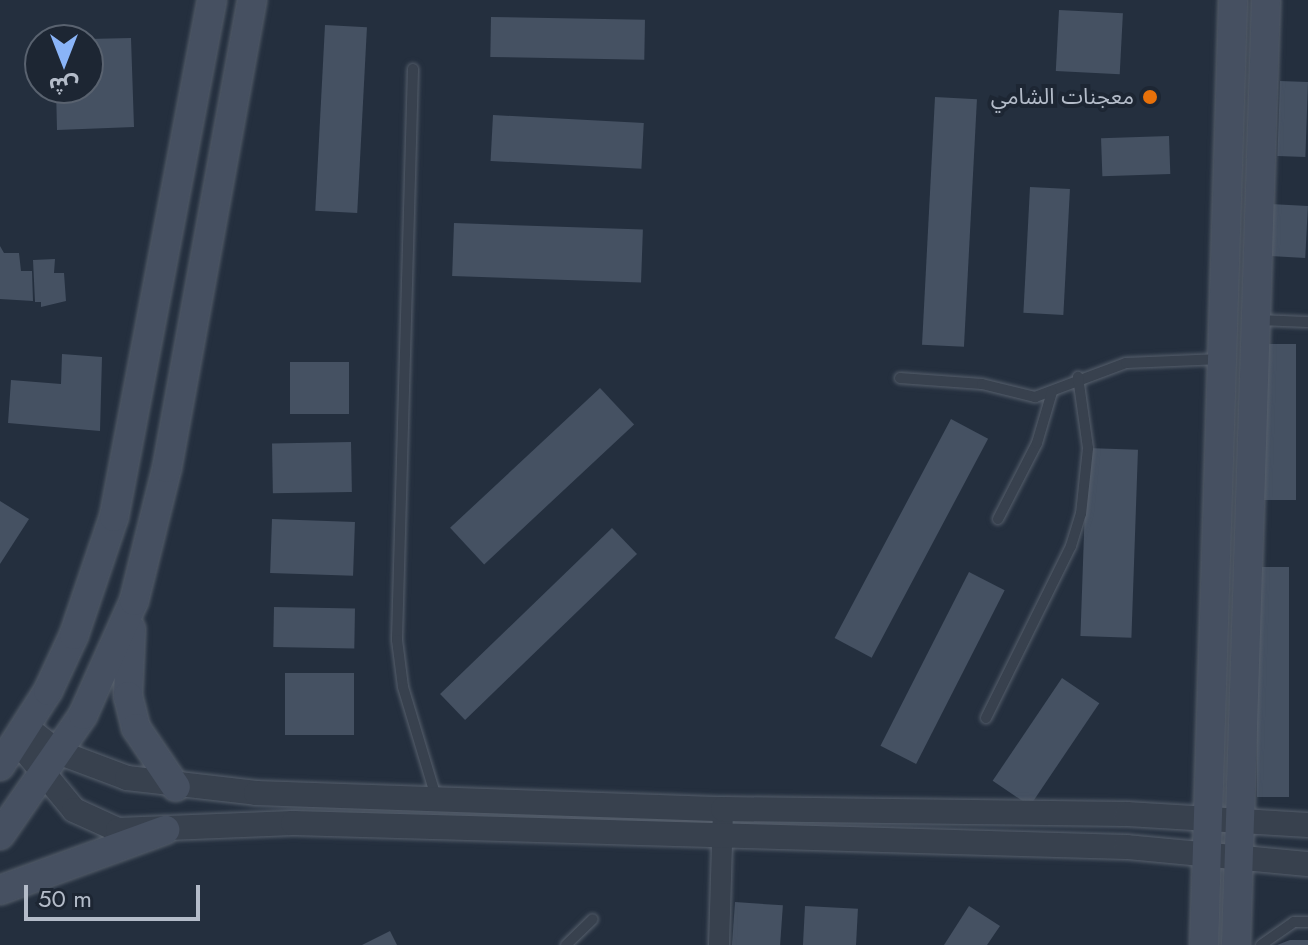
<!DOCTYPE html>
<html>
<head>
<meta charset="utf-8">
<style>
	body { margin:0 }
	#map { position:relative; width:1308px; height:945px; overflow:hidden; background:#242f3e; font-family:Jost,"Noto Sans Arabic",sans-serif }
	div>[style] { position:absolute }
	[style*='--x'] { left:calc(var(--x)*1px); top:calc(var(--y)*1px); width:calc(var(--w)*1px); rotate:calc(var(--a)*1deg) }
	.building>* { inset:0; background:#455162; transform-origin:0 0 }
	.roads { filter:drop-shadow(0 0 2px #565f6c) drop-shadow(0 0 2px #565f6c) }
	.service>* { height:10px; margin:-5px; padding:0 5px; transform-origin:5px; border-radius:5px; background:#38414e }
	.minor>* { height:20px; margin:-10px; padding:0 10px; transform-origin:10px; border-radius:10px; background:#38414e }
	.tertiary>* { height:24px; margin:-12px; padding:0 12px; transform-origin:12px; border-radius:12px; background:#38414e }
	.secondary>* { height:28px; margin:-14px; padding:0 14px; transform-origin:14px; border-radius:14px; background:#465061 }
	.dots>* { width:22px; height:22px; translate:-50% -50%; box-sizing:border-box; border:4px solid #1d2633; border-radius:50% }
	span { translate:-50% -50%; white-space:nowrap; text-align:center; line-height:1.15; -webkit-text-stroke:8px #1d2633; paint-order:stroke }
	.poi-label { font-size:22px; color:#b4bcc9 }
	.right { translate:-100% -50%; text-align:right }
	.north { position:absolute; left:24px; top:24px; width:80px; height:80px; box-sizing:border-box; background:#1d2633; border:2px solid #59626f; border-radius:50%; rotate:180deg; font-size:22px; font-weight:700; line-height:32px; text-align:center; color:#b4bcc9 }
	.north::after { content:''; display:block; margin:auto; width:28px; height:36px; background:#8ab4f8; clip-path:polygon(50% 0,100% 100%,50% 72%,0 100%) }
	.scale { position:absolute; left:24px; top:885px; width:176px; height:36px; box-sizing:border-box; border:4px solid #b4bcc9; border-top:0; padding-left:10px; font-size:24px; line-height:28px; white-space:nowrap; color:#b4bcc9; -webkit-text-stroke:6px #1d2633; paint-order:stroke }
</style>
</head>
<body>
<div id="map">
	<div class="building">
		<div style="left:1059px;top:10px;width:64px;height:61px;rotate:3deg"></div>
		<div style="left:491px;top:17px;width:154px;height:40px;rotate:1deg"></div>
		<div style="left:325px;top:25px;width:42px;height:186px;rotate:3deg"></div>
		<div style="clip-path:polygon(131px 38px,134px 127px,57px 130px,56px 88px,88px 88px,88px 39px)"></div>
		<div style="left:1280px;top:81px;width:28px;height:75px;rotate:2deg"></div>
		<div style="left:935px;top:97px;width:42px;height:248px;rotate:3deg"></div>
		<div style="left:493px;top:115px;width:151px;height:46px;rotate:3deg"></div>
		<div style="left:1169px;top:136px;width:38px;height:68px;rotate:88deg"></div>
		<div style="left:1030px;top:187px;width:40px;height:126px;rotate:3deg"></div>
		<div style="left:1269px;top:204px;width:39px;height:52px;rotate:3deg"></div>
		<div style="left:454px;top:223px;width:189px;height:53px;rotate:2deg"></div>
		<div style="clip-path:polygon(0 246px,4px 253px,19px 253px,21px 271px,32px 271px,33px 301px,0 299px)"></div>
		<div style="clip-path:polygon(55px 259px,54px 273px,64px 273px,66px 301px,41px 307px,41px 302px,35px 302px,33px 260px)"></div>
		<div style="left:1296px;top:344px;width:156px;height:33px;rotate:90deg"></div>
		<div style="clip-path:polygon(62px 354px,102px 357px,100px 431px,8px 423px,11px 380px,61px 384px)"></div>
		<div style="left:290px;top:362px;width:59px;height:52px"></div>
		<div style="left:600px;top:388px;width:50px;height:205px;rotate:47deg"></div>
		<div style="left:951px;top:419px;width:42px;height:248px;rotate:28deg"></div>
		<div style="left:351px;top:442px;width:50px;height:79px;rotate:89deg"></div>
		<div style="left:1087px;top:448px;width:51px;height:188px;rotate:2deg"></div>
		<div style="clip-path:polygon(0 501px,29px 519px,0 564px)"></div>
		<div style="left:272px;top:519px;width:83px;height:54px;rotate:2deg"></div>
		<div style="left:612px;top:528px;width:36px;height:239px;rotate:46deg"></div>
		<div style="left:1257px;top:567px;width:32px;height:230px"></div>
		<div style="left:969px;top:572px;width:40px;height:195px;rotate:27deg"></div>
		<div style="left:274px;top:607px;width:81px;height:40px;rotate:1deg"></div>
		<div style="left:285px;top:673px;width:69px;height:62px"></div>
		<div style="left:1062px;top:678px;width:45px;height:124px;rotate:34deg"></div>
		<div style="left:735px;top:902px;width:48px;height:43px;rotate:4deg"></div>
		<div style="left:805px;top:906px;width:53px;height:39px;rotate:3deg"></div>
		<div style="clip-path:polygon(969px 906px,1000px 926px,987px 945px,944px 945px)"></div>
		<div style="clip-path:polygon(390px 931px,397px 945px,362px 945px)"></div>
		<div style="clip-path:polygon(1290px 940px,1308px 940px,1308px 945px,1277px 945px)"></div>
	</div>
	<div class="roads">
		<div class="service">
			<div style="--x:413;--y:69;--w:571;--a:91.61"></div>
			<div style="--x:397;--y:640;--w:47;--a:82.7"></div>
			<div style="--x:403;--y:687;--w:115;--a:73.3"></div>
			<div style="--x:1258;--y:320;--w:50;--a:2.3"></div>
			<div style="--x:900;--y:378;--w:82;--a:4.2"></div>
			<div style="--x:982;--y:384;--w:55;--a:13.8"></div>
			<div style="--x:1035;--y:397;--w:97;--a:-20.5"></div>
			<div style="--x:1126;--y:363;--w:95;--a:-2.4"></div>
			<div style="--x:998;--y:519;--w:85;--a:-62.8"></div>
			<div style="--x:1037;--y:443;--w:53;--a:-73.6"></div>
			<div style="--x:986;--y:718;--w:192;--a:-63.7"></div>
			<div style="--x:1071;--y:546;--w:34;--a:-73"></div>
			<div style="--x:1081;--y:514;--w:66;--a:-83.9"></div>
			<div style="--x:1088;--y:448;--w:72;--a:-98"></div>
			<div style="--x:566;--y:945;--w:37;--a:-44"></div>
			<div style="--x:1261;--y:945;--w:40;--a:-34.9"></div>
			<div style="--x:1294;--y:922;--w:14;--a:0"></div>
		</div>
		<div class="minor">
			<div style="--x:719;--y:945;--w:136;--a:-88.3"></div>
		</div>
		<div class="tertiary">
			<div style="--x:26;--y:727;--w:41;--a:38"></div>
			<div style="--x:58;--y:752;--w:74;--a:20.6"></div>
			<div style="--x:127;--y:778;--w:130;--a:6.6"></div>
			<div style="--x:256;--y:793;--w:467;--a:2"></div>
			<div style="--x:723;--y:809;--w:404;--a:0.7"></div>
			<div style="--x:1127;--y:814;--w:181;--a:3.5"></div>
			<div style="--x:18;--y:742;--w:88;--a:50.5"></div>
			<div style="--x:74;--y:810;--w:48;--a:24.4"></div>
			<div style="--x:118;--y:830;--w:175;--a:-2.3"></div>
			<div style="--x:293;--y:823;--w:834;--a:1.65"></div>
			<div style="--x:1127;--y:847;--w:182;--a:5.4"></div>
		</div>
		<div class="secondary">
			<div style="--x:131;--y:629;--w:67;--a:92.6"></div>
			<div style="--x:128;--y:696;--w:33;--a:76"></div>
			<div style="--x:136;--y:728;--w:71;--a:55.9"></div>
			<div style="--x:0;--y:766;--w:89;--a:-57.4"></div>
			<div style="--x:48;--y:691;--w:62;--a:-65.1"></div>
			<div style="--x:74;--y:635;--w:125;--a:-71.3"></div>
			<div style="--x:114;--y:517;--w:526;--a:-79.27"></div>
			<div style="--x:0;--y:835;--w:146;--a:-55.3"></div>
			<div style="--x:83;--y:715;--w:125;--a:-65.9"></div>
			<div style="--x:134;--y:601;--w:137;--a:-76.1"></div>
			<div style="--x:167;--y:468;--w:476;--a:-79.7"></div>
			<div style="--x:0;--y:890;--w:176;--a:-20"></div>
			<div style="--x:1204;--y:945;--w:945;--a:-88.24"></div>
			<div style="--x:1236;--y:945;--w:945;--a:-88.18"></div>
		</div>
	</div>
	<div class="dots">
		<div style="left:1150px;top:97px;background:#e8710a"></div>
	</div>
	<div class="poi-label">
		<span class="right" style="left:1134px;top:97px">معجنات الشامي</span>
	</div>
	<div class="north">ش</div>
	<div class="scale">50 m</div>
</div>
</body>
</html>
